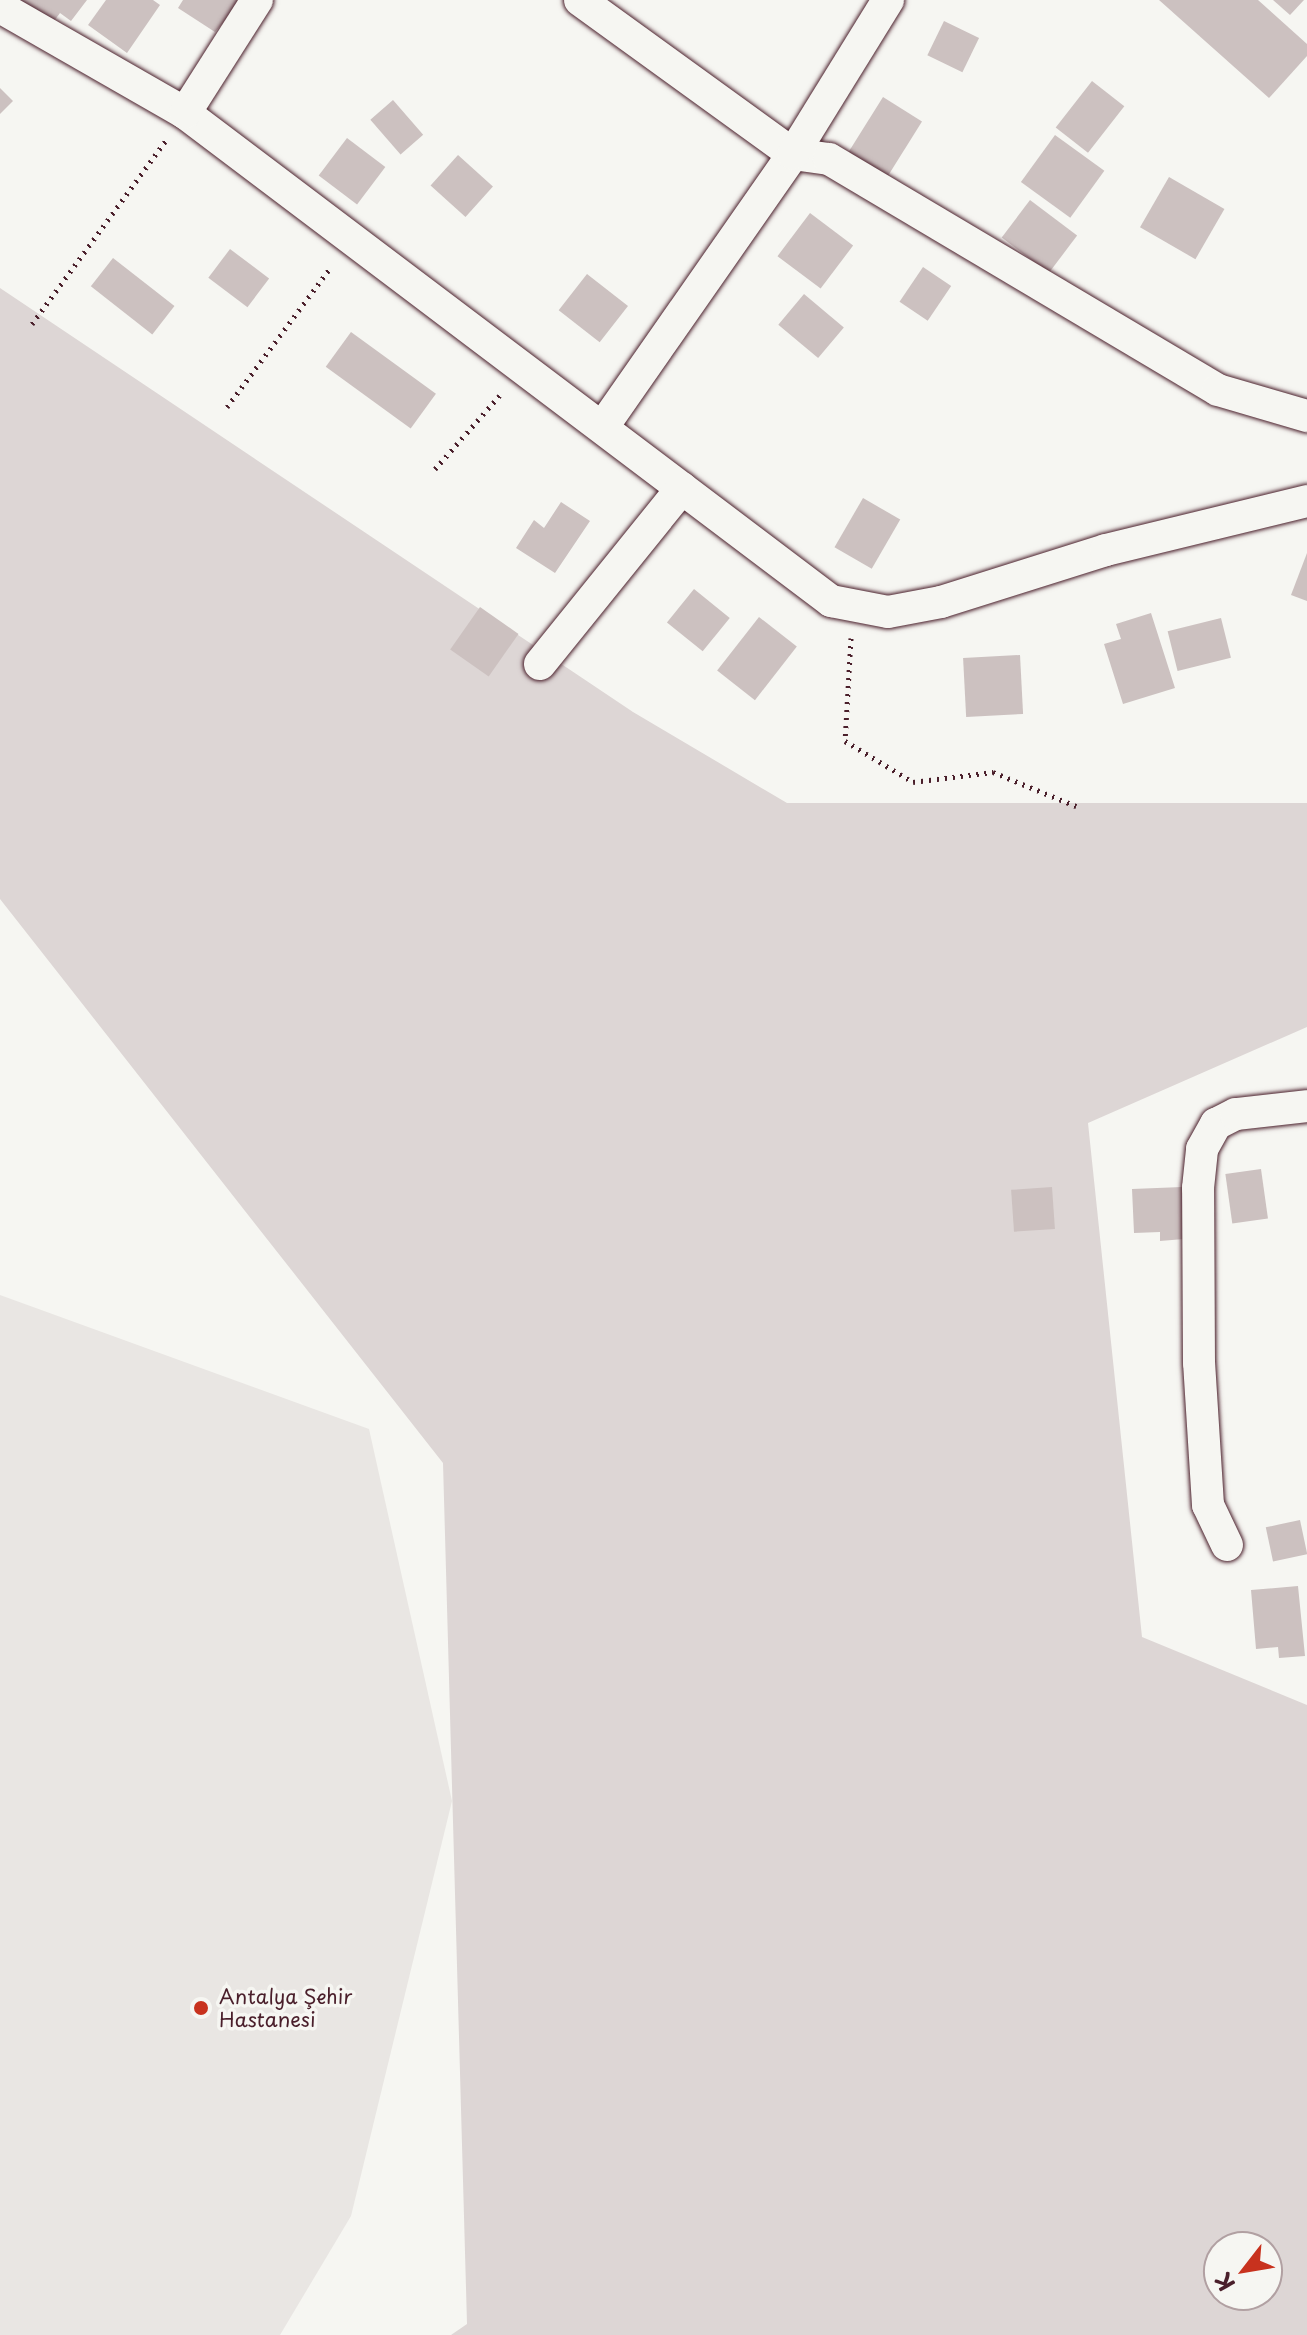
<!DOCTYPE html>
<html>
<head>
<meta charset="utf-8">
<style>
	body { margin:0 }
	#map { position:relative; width:1307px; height:2335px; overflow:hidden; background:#f6f6f2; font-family:"Playpen Sans",sans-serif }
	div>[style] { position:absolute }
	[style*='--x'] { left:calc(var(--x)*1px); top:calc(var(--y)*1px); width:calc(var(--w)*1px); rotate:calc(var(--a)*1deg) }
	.built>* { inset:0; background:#e9e6e3 }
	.green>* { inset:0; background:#ddd6d5 }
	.building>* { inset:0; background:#ccc1c0; transform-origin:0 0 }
	.path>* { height:5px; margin-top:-2.5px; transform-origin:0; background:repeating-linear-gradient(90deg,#4a1f2b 0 2px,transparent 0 8px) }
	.roads { filter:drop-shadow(0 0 2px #4a1f2b) drop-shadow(0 0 2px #4a1f2b) }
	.minor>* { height:32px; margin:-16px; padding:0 16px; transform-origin:16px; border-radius:16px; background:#f6f6f2 }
	.dots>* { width:22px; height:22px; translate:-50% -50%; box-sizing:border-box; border:4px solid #f6f6f2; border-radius:50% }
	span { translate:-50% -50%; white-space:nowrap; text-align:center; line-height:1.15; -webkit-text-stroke:7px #f6f6f2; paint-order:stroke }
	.poi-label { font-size:20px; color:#4a1f2b }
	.left { translate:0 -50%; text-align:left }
	.north { position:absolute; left:1203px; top:2231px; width:80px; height:80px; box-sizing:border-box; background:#f6f6f2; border:2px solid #b1a0a2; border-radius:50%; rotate:239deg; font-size:22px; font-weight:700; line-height:32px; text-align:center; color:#4a1f2b }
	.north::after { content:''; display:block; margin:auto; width:28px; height:36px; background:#c8321e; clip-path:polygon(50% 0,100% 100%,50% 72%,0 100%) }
</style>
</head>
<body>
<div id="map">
	<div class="built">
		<div style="clip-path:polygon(0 1295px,369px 1429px,452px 1801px,351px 2216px,280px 2335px,0 2335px)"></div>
	</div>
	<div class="green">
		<div style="clip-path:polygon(evenodd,0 288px,633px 712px,787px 803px,1307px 803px,1307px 1027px,1088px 1123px,1142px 1637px,1307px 1705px,1307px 2335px,451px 2335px,467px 2324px,443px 1463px,0 899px,0 288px,1219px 2247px,1267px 2247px,1267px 2295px,1219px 2295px,1219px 2247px)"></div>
	</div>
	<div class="building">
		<div style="clip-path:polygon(18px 0,87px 0,71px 21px,60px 13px,51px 25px)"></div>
		<div style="clip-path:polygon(106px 0,153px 0,160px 5px,127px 53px,88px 25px)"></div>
		<div style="clip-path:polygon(183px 0,243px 0,215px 32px,178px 8px)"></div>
		<div style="clip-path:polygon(1159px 0,1258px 0,1307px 44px,1307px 56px,1269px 98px)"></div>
		<div style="clip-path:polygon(1273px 0,1304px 0,1290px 15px)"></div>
		<div style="left:944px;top:21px;width:39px;height:38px;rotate:26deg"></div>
		<div style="left:1092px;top:81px;width:41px;height:59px;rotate:38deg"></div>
		<div style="clip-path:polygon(0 88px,13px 101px,0 114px)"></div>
		<div style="left:883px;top:97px;width:46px;height:65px;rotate:32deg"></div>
		<div style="left:393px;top:100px;width:46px;height:30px;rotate:49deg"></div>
		<div style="left:1055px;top:135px;width:61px;height:58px;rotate:36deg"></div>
		<div style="left:347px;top:138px;width:48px;height:47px;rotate:37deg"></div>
		<div style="left:458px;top:155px;width:47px;height:41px;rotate:42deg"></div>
		<div style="left:1169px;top:177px;width:64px;height:58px;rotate:30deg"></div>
		<div style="left:1030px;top:200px;width:59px;height:47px;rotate:37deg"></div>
		<div style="left:810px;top:213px;width:54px;height:54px;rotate:37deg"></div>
		<div style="left:230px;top:249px;width:49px;height:36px;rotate:37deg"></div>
		<div style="left:113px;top:258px;width:78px;height:36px;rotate:38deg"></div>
		<div style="left:923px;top:267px;width:34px;height:42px;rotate:34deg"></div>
		<div style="left:587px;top:274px;width:52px;height:46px;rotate:38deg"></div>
		<div style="left:804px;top:294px;width:52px;height:40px;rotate:40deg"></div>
		<div style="left:351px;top:332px;width:105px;height:43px;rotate:36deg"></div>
		<div style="left:863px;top:498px;width:43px;height:57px;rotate:30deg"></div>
		<div style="clip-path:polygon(561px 502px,590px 521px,555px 573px,516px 548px,534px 520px,544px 528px)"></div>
		<div style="clip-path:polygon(1307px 553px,1307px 601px,1291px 595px)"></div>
		<div style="left:694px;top:589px;width:46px;height:43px;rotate:39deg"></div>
		<div style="left:480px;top:607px;width:47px;height:52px;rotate:35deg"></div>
		<div style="clip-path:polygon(1151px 613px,1175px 688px,1123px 704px,1104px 644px,1121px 639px,1116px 624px)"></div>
		<div style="left:759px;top:617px;width:48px;height:68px;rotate:38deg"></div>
		<div style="left:1221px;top:618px;width:41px;height:55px;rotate:76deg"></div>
		<div style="left:1020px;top:655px;width:59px;height:57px;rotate:87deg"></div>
		<div style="left:1261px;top:1169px;width:50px;height:36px;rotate:82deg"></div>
		<div style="left:1052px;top:1187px;width:42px;height:41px;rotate:86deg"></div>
		<div style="clip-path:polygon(1182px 1187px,1184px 1239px,1160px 1241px,1160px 1232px,1134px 1233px,1132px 1189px)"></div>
		<div style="left:1300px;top:1520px;width:35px;height:35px;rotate:78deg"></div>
		<div style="clip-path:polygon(1298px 1586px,1305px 1656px,1279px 1658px,1278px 1647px,1256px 1649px,1251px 1590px)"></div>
	</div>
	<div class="path">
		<div style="--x:32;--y:324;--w:228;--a:-53.9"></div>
		<div style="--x:227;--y:407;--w:174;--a:-53.4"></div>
		<div style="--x:435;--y:469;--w:98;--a:-48.7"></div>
		<div style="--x:851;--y:638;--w:103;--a:93.3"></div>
		<div style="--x:845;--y:741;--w:79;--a:31.1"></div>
		<div style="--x:913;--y:782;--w:81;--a:-7.1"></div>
		<div style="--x:993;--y:772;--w:90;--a:22.3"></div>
	</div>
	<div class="roads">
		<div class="minor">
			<div style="--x:580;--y:0;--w:263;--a:35.9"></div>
			<div style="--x:793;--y:154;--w:36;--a:8"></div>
			<div style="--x:829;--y:159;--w:452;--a:30.7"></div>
			<div style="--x:1218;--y:390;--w:93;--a:16.3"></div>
			<div style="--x:0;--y:7;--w:213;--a:29.8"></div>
			<div style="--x:185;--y:113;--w:810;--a:37.07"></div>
			<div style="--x:831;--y:601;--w:58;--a:10.9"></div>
			<div style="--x:888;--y:612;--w:54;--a:-10.7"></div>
			<div style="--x:941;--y:602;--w:173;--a:-17.5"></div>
			<div style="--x:1106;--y:550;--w:207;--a:-13.7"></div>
			<div style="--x:185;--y:113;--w:134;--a:-57.5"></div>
			<div style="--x:604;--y:425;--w:330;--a:-55.1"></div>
			<div style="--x:793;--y:154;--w:181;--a:-58.3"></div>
			<div style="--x:540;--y:664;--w:226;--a:-51.1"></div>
			<div style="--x:1227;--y:1545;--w:44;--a:-115.4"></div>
			<div style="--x:1208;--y:1505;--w:142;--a:-93.6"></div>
			<div style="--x:1199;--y:1363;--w:175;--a:-90.3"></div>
			<div style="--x:1198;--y:1188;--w:39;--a:-84"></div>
			<div style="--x:1202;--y:1149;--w:29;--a:-61"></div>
			<div style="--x:1216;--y:1124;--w:22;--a:-27"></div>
			<div style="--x:1236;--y:1114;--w:71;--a:-6.4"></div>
		</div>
	</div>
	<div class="dots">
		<div style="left:201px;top:2008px;background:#c8321e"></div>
	</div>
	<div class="poi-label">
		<span class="left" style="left:219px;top:2008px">Antalya Şehir<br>Hastanesi</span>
	</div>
	<div class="north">K</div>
</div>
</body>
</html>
